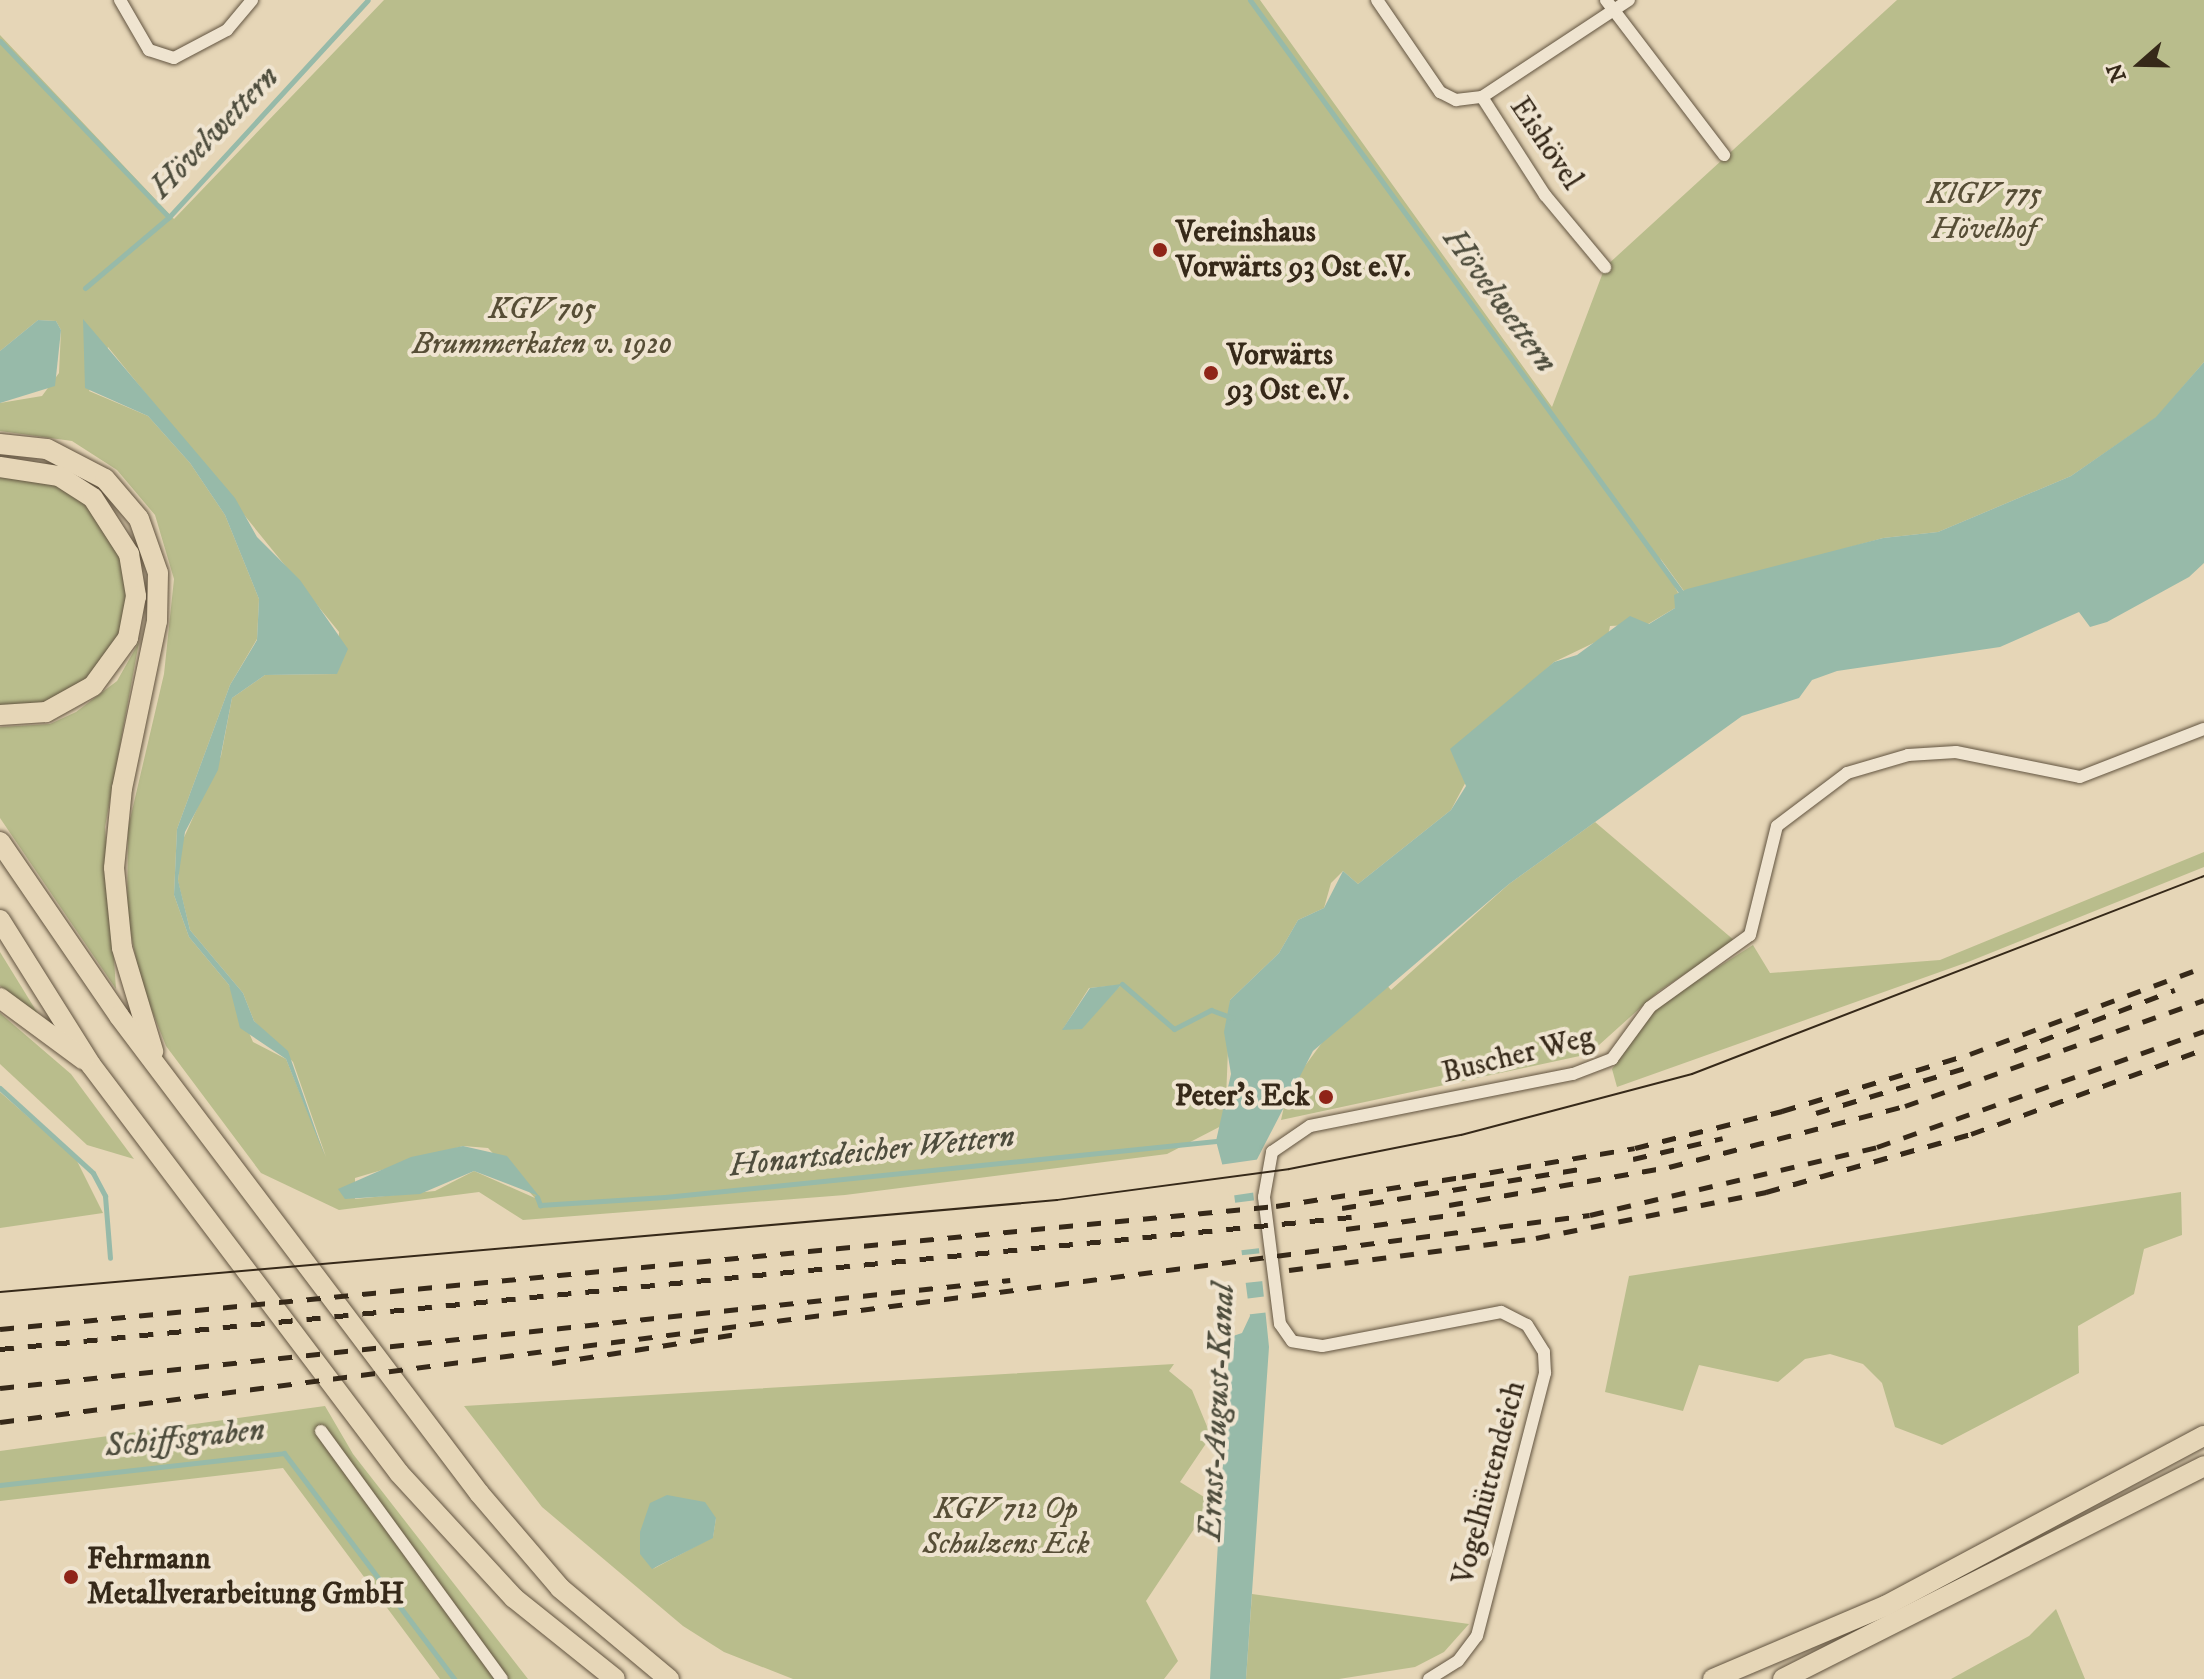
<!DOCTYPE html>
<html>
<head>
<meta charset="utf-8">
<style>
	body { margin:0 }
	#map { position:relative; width:2204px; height:1679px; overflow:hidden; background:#e6d6b7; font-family:"IM FELL DW Pica",serif }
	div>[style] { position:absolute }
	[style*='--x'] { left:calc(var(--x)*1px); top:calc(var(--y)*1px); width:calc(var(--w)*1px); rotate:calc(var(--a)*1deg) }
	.green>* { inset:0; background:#b9bd8c }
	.water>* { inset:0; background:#97baa9 }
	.pier>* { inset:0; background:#e6d6b7; transform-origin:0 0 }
	.stream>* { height:5px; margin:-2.5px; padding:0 2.5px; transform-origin:2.5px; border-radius:2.5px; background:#97baa9 }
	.roads { filter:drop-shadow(0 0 2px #625440) drop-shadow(0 0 2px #625440) }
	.minor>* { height:12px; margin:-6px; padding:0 6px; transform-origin:6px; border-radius:6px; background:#efe4d0 }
	.trunk>* { height:20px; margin:-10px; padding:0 10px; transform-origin:10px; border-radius:10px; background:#e6d6b7 }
	.tram>* { height:2px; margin:-1px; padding:0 1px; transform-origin:1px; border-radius:1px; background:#362919 }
	.rail>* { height:5px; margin-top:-2.5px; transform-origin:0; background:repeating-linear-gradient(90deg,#362919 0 14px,transparent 0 28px) }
	.dots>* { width:22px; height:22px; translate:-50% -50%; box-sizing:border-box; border:4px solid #efe4d0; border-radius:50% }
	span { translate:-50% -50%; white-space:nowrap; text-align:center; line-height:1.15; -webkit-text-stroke:8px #efe4d0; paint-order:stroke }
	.street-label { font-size:30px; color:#362919 }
	.park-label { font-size:30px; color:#574e36; font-style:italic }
	.poi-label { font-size:30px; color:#362919; font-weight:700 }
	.left { translate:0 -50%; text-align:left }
	.right { translate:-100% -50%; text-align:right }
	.water-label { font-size:32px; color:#4e4d3d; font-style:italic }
	.north { position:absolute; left:2100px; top:24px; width:80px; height:80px; -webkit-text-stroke:6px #efe4d0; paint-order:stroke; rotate:250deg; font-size:22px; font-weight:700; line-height:32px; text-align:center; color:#362919 }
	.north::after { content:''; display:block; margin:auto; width:28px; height:36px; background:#362919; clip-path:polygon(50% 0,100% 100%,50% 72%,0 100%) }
</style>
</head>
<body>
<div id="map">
	<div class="green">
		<div style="clip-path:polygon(evenodd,384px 0,1260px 0,1552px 407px,1605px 267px,1897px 0,2204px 0,2204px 362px,2157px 417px,2071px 476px,1938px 532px,1883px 538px,1697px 590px,1684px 591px,1660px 558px,1678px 593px,1675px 608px,1648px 624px,1610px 626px,1608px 636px,1554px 662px,1506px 706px,1451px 810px,1358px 884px,1343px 871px,1331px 883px,1324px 908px,1298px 920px,1279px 953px,1230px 1000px,1225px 1124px,1167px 1154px,845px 1195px,523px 1220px,479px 1192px,339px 1210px,261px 1173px,166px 1046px,141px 983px,127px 915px,128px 828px,164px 674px,174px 579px,155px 515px,117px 470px,72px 441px,0 431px,0 403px,42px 396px,59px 373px,61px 330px,56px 321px,38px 320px,0 351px,0 35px,174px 219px,384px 0,108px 347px,339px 632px,337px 674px,265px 675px,232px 698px,221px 756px,181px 844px,178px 881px,190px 930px,243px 993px,254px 1021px,293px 1062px,326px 1157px,286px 1059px,253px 1042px,229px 985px,189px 937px,174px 895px,177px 829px,230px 685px,257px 639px,259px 599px,225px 515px,190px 463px,148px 416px,89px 391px,108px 347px,384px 0,1121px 985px,1101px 1006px,1063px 1029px,1089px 988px,1121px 985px,384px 0,463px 1146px,488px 1148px,535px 1198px,474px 1171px,435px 1191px,355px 1199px,355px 1178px,463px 1146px)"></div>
		<div style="clip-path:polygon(0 476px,55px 485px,87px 504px,120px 557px,127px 596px,120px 634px,88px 679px,44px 703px,0 706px)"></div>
		<div style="clip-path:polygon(139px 642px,105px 827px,116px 989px,0 818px,0 727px,50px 724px,76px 712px,117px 681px)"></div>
		<div style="clip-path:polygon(1595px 822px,1735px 941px,1659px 991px,1589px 1054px,1281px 1120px,1288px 1089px,1332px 1029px,1385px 983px,1391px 990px,1509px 884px)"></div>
		<div style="clip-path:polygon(2204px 852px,2204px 867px,1968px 962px,1617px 1087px,1612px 1069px,1658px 1005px,1753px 945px,1770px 973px,1940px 960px)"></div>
		<div style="clip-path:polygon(0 952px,40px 1017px,0 986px)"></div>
		<div style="clip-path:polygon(0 1013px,71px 1074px,134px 1159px,87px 1145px,0 1064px)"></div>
		<div style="clip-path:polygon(0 1092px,76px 1159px,103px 1213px,0 1228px)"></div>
		<div style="clip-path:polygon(2181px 1192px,2182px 1235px,2144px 1249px,2134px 1294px,2078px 1326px,2079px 1373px,1942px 1445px,1895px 1427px,1882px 1383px,1863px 1364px,1830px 1354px,1805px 1359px,1778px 1382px,1699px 1365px,1683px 1411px,1605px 1392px,1629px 1276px)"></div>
		<div style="clip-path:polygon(evenodd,1174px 1364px,1169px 1371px,1192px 1390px,1211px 1436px,1180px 1482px,1212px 1502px,1146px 1601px,1178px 1661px,1164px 1679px,793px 1679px,724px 1652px,683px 1626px,542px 1507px,464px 1406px,1174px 1364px,716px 1518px,713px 1537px,653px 1569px,716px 1518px)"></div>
		<div style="clip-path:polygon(325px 1406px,353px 1454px,528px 1679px,440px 1679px,283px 1468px,0 1501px,0 1451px)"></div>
		<div style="clip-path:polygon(1252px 1594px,1469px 1624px,1444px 1652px,1415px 1667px,1339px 1679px,1246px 1679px)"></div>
		<div style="clip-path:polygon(2056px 1609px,2085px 1679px,1951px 1679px,2029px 1636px)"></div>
	</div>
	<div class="water">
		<div style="clip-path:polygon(83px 319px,235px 498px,257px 537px,300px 580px,348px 649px,337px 674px,265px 675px,232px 698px,218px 770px,185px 832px,178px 880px,190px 930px,243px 993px,254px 1021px,288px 1051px,325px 1157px,286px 1059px,240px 1028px,229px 985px,189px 937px,174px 895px,177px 829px,230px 685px,257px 640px,259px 599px,225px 515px,190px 463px,148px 416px,85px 388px)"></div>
		<div style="clip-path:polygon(38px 320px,56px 321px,61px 330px,55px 386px,0 403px,0 351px)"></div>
		<div style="clip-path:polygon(2204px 362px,2204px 563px,2189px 577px,2107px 622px,2090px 627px,2079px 612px,2000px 647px,1837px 671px,1812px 680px,1799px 698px,1742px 716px,1509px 884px,1313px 1051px,1251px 1171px,1269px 1347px,1246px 1679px,1210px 1679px,1230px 1337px,1242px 1333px,1250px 1316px,1231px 1171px,1224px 1171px,1216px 1141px,1231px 1074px,1224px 1032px,1230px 1000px,1279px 953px,1298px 920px,1324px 908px,1343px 871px,1358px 884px,1451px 810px,1466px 786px,1450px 749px,1554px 662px,1577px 655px,1630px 616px,1649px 624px,1675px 608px,1674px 595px,1687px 589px,1883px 538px,1938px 532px,2071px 476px,2156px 417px)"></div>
		<div style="clip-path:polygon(1122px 984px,1082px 1029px,1062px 1030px,1090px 988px)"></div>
		<div style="clip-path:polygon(463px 1146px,507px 1156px,539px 1196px,474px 1171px,420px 1194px,345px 1199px,338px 1189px,411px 1157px)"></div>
		<div style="clip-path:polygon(667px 1495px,705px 1502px,716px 1518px,713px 1538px,652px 1569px,640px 1554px,640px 1532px,650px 1503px)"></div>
	</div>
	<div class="pier">
		<div style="clip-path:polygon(1261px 1159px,1257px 1192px,1230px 1196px,1219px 1165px)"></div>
		<div style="left:1257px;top:1200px;width:48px;height:26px;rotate:83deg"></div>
		<div style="left:1263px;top:1253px;width:28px;height:24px;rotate:84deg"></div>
		<div style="left:1268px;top:1296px;width:16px;height:24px;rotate:83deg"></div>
	</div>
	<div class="stream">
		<div style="--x:1250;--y:0;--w:732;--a:53.94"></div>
		<div style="--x:0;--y:41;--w:244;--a:46.2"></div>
		<div style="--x:85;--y:288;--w:110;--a:-40.2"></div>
		<div style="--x:169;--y:217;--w:294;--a:-47.5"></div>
		<div style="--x:1122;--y:984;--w:69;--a:40.9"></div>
		<div style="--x:1174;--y:1029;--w:42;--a:-27.2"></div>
		<div style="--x:1211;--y:1010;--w:23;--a:20"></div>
		<div style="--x:0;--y:1088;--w:126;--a:42.4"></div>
		<div style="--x:93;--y:1173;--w:26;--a:62"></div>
		<div style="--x:105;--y:1196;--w:62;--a:85.4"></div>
		<div style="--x:537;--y:1197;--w:9;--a:69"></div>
		<div style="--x:540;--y:1205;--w:125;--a:-3.7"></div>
		<div style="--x:665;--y:1197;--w:554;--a:-5.8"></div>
		<div style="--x:0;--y:1485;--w:286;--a:-6.4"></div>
		<div style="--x:284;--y:1453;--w:283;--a:53"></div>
	</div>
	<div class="roads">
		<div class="minor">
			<div style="--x:120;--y:0;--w:58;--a:59.9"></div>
			<div style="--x:149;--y:50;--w:26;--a:18"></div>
			<div style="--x:174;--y:58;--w:60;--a:-27.8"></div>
			<div style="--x:227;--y:30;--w:39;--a:-50"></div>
			<div style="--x:1377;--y:0;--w:112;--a:55.6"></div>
			<div style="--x:1440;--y:92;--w:18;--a:27"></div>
			<div style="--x:1456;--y:100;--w:26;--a:-7"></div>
			<div style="--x:1482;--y:97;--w:117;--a:57.3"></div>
			<div style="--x:1545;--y:195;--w:94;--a:50.2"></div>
			<div style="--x:1606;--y:0;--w:195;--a:52.7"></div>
			<div style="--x:1482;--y:97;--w:176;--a:-33.4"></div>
			<div style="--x:321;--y:1431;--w:307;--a:53.9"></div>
			<div style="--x:1429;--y:1679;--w:34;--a:-32"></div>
			<div style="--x:1458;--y:1661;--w:31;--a:-53"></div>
			<div style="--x:1477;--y:1636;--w:272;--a:-75.5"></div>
			<div style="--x:1545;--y:1373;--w:21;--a:-93"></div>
			<div style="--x:1544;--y:1352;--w:32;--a:-122"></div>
			<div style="--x:1527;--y:1325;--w:29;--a:-153"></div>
			<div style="--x:1501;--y:1312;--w:182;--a:169.2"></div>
			<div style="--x:1322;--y:1346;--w:30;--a:-171"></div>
			<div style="--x:1292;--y:1341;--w:21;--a:-125"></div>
			<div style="--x:1280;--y:1324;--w:128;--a:-97.2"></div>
			<div style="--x:1264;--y:1197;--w:46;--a:-79.9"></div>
			<div style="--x:1272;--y:1152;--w:46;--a:-34.4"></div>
			<div style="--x:1310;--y:1126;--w:268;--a:-11.2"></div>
			<div style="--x:1573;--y:1074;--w:42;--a:-21"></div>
			<div style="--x:1612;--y:1059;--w:64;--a:-53.8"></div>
			<div style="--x:1650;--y:1007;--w:123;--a:-35.8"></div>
			<div style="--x:1750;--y:935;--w:112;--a:-76.1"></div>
			<div style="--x:1777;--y:826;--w:88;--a:-37.1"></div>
			<div style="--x:1847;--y:773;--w:64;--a:-16.4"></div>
			<div style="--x:1908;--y:755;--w:48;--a:-3.6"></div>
			<div style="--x:1956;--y:752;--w:126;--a:11.4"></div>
			<div style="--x:2080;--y:777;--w:133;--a:-21.2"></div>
		</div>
		<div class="trunk">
			<div style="--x:0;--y:444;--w:47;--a:6.1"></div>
			<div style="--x:47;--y:449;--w:65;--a:27.3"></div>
			<div style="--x:105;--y:479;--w:52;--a:49.6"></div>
			<div style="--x:139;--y:519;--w:57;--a:70.6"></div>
			<div style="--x:158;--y:573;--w:48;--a:91.2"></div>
			<div style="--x:157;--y:621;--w:171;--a:101.8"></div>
			<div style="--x:122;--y:788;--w:80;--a:95.7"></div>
			<div style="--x:114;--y:868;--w:80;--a:84.3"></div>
			<div style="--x:122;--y:948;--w:108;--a:73.2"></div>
			<div style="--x:0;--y:467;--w:60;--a:8.7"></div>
			<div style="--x:59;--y:476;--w:40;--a:32.9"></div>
			<div style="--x:93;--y:498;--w:67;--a:57.3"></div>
			<div style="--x:129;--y:554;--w:43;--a:80.5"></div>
			<div style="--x:136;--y:596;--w:43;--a:100.8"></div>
			<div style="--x:128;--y:638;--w:59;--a:126.1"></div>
			<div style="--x:93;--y:686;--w:54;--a:151"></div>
			<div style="--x:46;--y:712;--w:46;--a:176.3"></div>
			<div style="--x:0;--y:842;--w:211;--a:55.6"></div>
			<div style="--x:119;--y:1016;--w:598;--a:52.96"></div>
			<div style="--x:479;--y:1493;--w:125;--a:49.5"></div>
			<div style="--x:560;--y:1588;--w:142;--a:39.9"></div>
			<div style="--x:0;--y:920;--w:171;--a:57.9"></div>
			<div style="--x:91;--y:1065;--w:511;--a:52.95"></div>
			<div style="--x:399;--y:1473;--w:170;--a:47.4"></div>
			<div style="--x:514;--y:1598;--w:129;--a:38.7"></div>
			<div style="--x:0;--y:998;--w:104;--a:36.4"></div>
			<div style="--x:1713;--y:1679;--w:187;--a:-23"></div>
			<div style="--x:1885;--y:1606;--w:361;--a:-28.1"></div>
			<div style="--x:1783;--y:1679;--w:472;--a:-26.8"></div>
		</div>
	</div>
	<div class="tram">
		<div style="--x:0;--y:1292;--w:1061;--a:-4.97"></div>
		<div style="--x:1057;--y:1200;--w:234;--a:-7.6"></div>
		<div style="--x:1289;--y:1169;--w:175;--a:-11.2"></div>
		<div style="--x:1461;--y:1135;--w:239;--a:-14.8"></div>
		<div style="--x:1692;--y:1074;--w:549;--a:-21.14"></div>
	</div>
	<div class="rail">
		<div style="--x:2014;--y:1051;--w:172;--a:-20.8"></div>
		<div style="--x:1816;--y:1113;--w:156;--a:-16.8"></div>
		<div style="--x:1633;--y:1159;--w:92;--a:-13.1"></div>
		<div style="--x:1449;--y:1205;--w:223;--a:-9.8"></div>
		<div style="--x:1669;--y:1167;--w:244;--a:-14.5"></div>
		<div style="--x:1905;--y:1106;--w:317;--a:-19.5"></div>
		<div style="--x:1342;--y:1208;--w:247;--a:-9.3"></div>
		<div style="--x:1346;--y:1229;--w:120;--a:-7.7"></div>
		<div style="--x:1289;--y:1270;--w:249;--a:-7.4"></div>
		<div style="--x:1536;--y:1238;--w:235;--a:-11.3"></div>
		<div style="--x:1766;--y:1192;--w:213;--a:-15.8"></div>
		<div style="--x:1971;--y:1134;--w:248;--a:-20"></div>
		<div style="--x:0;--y:1329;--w:1282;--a:-5.51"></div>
		<div style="--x:1276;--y:1206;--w:188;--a:-8.9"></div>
		<div style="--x:1462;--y:1177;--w:175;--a:-9.5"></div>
		<div style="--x:1635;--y:1148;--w:152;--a:-14.1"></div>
		<div style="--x:1782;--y:1111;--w:196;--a:-16.9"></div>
		<div style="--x:1970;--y:1054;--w:250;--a:-20.4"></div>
		<div style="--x:0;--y:1349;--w:1368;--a:-5.58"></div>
		<div style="--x:552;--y:1363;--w:187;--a:-8.9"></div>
		<div style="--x:0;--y:1388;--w:1016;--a:-6.1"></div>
		<div style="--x:0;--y:1422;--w:1603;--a:-7.42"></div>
		<div style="--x:1590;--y:1215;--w:295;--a:-13.3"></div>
		<div style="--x:1877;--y:1147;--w:347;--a:-19.5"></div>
	</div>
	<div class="dots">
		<div style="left:1160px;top:250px;background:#8f2418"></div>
		<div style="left:1211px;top:373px;background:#8f2418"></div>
		<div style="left:1326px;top:1097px;background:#8f2418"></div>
		<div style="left:71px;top:1577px;background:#8f2418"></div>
	</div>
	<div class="street-label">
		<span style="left:1545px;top:144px;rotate:56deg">Eishövel</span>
		<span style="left:1518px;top:1056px;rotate:-14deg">Buscher Weg</span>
		<span style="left:1490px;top:1483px;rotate:-75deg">Vogelhüttendeich</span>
	</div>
	<div class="park-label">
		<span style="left:1984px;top:212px">KlGV 775<br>Hövelhof</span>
		<span style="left:542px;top:327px">KGV 705<br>Brummerkaten v. 1920</span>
		<span style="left:1006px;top:1527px">KGV 712 Op<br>Schulzens Eck</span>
	</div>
	<div class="poi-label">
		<span class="left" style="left:1176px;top:250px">Vereinshaus<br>Vorwärts 93 Ost e.V.</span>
		<span class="left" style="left:1227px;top:373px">Vorwärts<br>93 Ost e.V.</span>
		<span class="right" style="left:1310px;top:1097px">Peter's Eck</span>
		<span class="left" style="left:87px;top:1577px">Fehrmann<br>Metallverarbeitung GmbH</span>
	</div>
	<div class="water-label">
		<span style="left:215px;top:133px;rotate:-46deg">Hövelwettern</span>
		<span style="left:1499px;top:301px;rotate:54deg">Hövelwettern</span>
		<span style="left:872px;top:1152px;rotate:-6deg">Honartsdeicher Wettern</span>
		<span style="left:1218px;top:1412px;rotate:-87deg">Ernst-August-Kanal</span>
		<span style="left:185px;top:1439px;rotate:-6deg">Schiffsgraben</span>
	</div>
	<div class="north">N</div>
</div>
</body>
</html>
